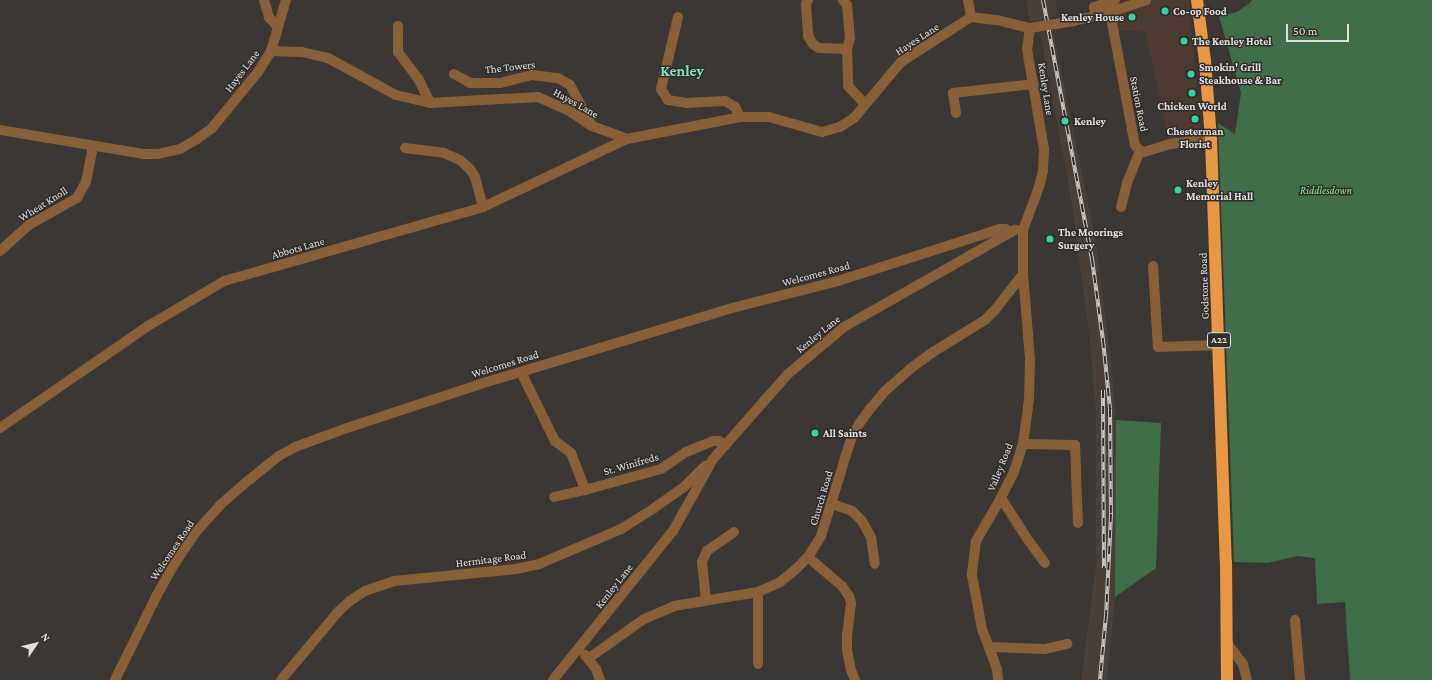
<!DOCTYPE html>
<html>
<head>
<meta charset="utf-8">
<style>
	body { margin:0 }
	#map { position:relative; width:1432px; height:680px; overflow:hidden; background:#3a3734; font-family:"Crimson Pro",serif }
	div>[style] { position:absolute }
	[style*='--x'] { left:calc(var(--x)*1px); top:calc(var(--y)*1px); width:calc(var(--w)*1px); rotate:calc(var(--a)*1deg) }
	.commercial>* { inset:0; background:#4d3a33 }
	.built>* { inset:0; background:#473f38 }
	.green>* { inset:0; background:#3f6e49 }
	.minor>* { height:10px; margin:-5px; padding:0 5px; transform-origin:5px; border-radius:5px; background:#895f38 }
	.highway>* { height:12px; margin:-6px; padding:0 6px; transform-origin:6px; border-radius:6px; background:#e89744 }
	.rail>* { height:4px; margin-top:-2px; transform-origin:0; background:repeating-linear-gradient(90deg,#302d2a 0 8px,#c7c5c4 0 16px); box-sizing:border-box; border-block:1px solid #c7c5c4 }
	.minor-bridge>* { height:10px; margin:-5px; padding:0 5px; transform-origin:5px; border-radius:5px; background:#895f38 }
	.dots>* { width:11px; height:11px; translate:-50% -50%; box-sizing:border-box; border:2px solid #302d2a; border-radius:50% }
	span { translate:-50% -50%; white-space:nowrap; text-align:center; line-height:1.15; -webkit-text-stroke:3px #302d2a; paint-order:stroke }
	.shield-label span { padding:1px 3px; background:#302d2a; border:1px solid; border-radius:3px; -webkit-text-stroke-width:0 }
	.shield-label { font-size:10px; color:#e2e0df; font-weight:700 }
	.poi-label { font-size:11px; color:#e2e0df; font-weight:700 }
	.left { translate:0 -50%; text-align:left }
	.right { translate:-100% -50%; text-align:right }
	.street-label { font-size:11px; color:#e2e0df }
	.park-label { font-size:11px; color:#89eb9e; font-style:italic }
	.district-label { font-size:15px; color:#84dfbe; font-weight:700 }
	.north { position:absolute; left:16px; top:624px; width:40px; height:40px; -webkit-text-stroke:3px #302d2a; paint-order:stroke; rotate:55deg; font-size:11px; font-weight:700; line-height:16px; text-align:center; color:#e2e0df }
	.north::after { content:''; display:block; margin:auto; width:14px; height:18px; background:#e2e0df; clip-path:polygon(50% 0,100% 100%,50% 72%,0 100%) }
	.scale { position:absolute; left:1286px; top:24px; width:63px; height:18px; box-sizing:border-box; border:2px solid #e2e0df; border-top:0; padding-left:5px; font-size:12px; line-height:14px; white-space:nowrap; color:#e2e0df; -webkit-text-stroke:3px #302d2a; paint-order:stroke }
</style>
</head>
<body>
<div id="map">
	<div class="commercial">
		<div style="clip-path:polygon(1151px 0,1189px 0,1201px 137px,1169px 140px,1145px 30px,1120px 31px,1119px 12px)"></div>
	</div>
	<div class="built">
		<div style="clip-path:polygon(1026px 0,1055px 0,1059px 15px,1030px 22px)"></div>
		<div style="clip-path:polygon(1053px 30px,1096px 242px,1111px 360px,1116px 420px,1115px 597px,1107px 680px,1081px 680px,1096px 565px,1096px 414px,1090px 343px,1072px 204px,1040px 33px)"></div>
	</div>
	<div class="green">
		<div style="clip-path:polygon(1252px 0,1432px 0,1432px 680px,1350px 680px,1345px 602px,1317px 604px,1315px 558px,1297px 556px,1268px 563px,1234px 562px,1218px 123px,1235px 134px,1241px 93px,1219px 16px,1237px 12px,1251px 2px)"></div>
		<div style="clip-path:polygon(1116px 420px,1161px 423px,1156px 568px,1115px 597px)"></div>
	</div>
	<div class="minor">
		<div style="--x:264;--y:0;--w:18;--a:74"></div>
		<div style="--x:269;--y:17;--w:8;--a:50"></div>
		<div style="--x:274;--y:23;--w:5;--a:22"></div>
		<div style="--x:808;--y:0;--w:4;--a:117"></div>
		<div style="--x:806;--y:4;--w:32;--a:86"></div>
		<div style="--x:808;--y:36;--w:9;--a:58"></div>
		<div style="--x:813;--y:44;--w:7;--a:34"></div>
		<div style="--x:819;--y:48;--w:28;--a:2"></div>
		<div style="--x:843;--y:0;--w:6;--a:51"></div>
		<div style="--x:847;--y:5;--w:33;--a:85"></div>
		<div style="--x:850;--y:38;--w:11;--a:105"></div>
		<div style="--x:847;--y:49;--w:37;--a:88"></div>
		<div style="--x:848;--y:86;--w:25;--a:47"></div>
		<div style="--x:968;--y:0;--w:17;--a:80"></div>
		<div style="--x:1110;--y:12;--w:135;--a:79.4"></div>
		<div style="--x:1135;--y:145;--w:8;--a:50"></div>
		<div style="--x:1140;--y:151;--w:4;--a:14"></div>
		<div style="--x:1144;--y:152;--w:27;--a:-17"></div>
		<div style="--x:1170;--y:144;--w:41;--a:-7"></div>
		<div style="--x:1096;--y:16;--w:9;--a:-103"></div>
		<div style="--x:1094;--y:7;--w:22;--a:-18"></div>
		<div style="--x:678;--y:17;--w:74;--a:103.3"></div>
		<div style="--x:661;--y:89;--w:13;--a:58"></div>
		<div style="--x:668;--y:100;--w:18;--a:9"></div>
		<div style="--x:686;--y:103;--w:39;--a:-3"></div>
		<div style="--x:725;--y:101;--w:12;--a:31"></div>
		<div style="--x:735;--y:107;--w:11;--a:63"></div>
		<div style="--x:1074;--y:21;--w:37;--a:-14"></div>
		<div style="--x:1110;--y:12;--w:38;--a:-18"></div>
		<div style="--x:398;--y:26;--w:26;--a:90"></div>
		<div style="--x:398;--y:52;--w:35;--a:53"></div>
		<div style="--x:419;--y:80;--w:25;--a:64"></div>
		<div style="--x:271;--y:51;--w:31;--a:2"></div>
		<div style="--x:302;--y:52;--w:27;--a:13"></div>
		<div style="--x:328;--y:58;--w:77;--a:28.6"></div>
		<div style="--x:396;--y:95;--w:35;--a:13"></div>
		<div style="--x:430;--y:103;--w:108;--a:-3.2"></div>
		<div style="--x:538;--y:97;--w:36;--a:24"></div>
		<div style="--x:571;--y:112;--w:25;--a:34"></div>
		<div style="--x:592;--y:126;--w:37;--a:20"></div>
		<div style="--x:627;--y:139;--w:115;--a:-11"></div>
		<div style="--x:740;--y:117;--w:29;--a:0"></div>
		<div style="--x:769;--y:117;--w:55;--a:15.8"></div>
		<div style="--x:822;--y:132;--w:19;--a:-16"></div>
		<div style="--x:840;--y:127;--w:17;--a:-33"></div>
		<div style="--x:854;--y:118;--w:73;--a:-50"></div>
		<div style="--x:901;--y:62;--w:83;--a:-32.7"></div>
		<div style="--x:971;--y:17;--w:26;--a:7"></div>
		<div style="--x:997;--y:20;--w:34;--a:14"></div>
		<div style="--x:1030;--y:28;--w:21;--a:98"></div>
		<div style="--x:1027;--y:49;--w:101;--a:80.4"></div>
		<div style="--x:1044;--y:149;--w:22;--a:93"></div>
		<div style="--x:1043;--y:171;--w:16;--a:104"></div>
		<div style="--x:1039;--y:187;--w:46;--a:110.4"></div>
		<div style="--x:1023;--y:230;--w:44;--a:90"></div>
		<div style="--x:1023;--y:274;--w:85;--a:85.3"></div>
		<div style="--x:1030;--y:359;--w:41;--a:91.4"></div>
		<div style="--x:1029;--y:400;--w:44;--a:97.8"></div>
		<div style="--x:1023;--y:444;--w:29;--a:108"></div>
		<div style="--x:1014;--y:472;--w:29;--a:117"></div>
		<div style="--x:1001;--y:498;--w:50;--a:120.2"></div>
		<div style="--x:976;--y:541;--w:34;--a:97"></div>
		<div style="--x:972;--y:575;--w:55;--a:79.5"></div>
		<div style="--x:982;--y:629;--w:43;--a:69.4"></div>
		<div style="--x:997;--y:669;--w:11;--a:85"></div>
		<div style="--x:454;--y:74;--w:18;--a:29"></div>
		<div style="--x:470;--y:83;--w:30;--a:0"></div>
		<div style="--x:500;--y:83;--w:33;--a:-14"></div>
		<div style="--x:532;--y:75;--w:26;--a:7"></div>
		<div style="--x:558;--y:78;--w:14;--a:30"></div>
		<div style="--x:570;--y:85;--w:44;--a:61.7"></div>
		<div style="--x:956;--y:113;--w:20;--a:-99"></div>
		<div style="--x:953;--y:93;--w:81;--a:-6.3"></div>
		<div style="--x:0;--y:130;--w:145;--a:9.5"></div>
		<div style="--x:143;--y:154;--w:15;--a:0"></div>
		<div style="--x:158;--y:154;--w:23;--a:-13"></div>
		<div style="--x:180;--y:149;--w:20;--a:-30"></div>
		<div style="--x:197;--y:139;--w:19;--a:-36"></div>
		<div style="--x:212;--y:128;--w:72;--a:-50.6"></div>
		<div style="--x:258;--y:72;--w:25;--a:-58"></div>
		<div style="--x:271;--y:51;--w:53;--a:-73.6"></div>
		<div style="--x:405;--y:148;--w:39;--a:7"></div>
		<div style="--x:444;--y:153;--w:17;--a:24"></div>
		<div style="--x:460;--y:160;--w:13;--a:42"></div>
		<div style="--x:470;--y:169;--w:9;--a:58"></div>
		<div style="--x:475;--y:177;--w:31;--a:75"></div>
		<div style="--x:1121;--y:207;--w:25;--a:-76"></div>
		<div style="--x:1127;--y:183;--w:35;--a:-68"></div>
		<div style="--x:0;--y:251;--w:39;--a:-42"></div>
		<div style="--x:29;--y:225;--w:55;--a:-29.4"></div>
		<div style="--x:77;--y:198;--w:18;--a:-61"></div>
		<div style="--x:86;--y:182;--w:37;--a:-79"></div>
		<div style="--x:1153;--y:266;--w:81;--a:86.5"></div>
		<div style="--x:1158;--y:347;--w:61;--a:-1.9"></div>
		<div style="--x:521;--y:372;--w:77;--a:63.8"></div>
		<div style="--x:555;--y:441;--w:20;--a:37"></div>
		<div style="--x:571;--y:453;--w:40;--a:69"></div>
		<div style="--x:585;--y:490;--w:79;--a:-15.4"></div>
		<div style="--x:661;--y:469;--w:30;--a:-34"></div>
		<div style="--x:686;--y:452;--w:29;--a:-22"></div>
		<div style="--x:713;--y:441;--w:6;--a:0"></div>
		<div style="--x:719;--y:441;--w:8;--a:30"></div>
		<div style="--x:0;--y:428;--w:180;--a:-34.6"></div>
		<div style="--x:148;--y:326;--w:88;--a:-30.6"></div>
		<div style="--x:224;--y:281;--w:269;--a:-15.9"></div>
		<div style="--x:483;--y:207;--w:159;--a:-25.3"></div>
		<div style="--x:1023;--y:444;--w:52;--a:1.1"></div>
		<div style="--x:1075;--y:445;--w:78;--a:87.8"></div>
		<div style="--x:554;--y:497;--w:32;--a:-13"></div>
		<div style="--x:1001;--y:498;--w:46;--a:57.3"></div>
		<div style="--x:1026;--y:537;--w:32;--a:54"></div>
		<div style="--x:832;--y:504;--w:21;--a:19"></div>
		<div style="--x:852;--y:511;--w:14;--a:45"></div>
		<div style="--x:862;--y:521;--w:18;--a:61"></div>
		<div style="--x:871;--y:537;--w:27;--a:82"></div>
		<div style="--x:808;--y:557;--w:45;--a:40.5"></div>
		<div style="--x:842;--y:586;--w:12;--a:55"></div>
		<div style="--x:849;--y:596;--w:7;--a:74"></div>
		<div style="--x:851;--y:603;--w:31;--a:97"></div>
		<div style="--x:847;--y:634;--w:16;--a:90"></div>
		<div style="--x:847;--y:650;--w:20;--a:79"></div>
		<div style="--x:851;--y:670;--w:11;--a:68"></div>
		<div style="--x:706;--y:600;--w:38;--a:-96"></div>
		<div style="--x:702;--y:562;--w:12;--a:-66"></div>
		<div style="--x:707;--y:551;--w:33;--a:-35"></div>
		<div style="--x:1295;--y:620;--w:60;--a:85.2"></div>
		<div style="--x:1227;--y:643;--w:26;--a:53"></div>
		<div style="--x:1243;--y:664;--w:16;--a:76"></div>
		<div style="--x:989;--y:647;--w:56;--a:2"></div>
		<div style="--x:1045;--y:649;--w:23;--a:-13"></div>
		<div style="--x:585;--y:655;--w:18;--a:52"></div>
		<div style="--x:596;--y:669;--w:12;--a:70"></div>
		<div style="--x:589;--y:658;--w:67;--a:-35.3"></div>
		<div style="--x:644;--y:619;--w:33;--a:-23"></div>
		<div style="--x:674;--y:606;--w:85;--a:-9.5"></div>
		<div style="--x:758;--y:592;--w:24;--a:-24"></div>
		<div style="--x:780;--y:582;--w:19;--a:-39"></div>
		<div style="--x:795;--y:570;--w:18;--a:-45"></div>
		<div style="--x:808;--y:557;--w:25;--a:-58"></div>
		<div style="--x:821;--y:536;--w:102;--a:-72.8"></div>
		<div style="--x:851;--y:439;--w:17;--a:-62"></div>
		<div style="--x:859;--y:424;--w:19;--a:-54"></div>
		<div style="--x:870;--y:409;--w:23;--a:-50"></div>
		<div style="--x:885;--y:391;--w:35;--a:-41"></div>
		<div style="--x:911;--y:368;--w:27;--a:-36"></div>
		<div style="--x:933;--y:352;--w:61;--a:-31.6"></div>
		<div style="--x:985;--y:320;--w:14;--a:-45"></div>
		<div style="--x:995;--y:310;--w:46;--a:-52.1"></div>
		<div style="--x:758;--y:664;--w:72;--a:-90"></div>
		<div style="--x:115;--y:680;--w:95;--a:-63.7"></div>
		<div style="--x:157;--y:595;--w:37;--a:-61"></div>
		<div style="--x:175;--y:563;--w:37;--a:-56"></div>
		<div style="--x:196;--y:532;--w:36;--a:-48"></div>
		<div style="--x:220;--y:505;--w:38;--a:-41"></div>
		<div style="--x:249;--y:480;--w:38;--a:-39"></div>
		<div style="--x:279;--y:456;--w:18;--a:-29"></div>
		<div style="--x:295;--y:447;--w:55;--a:-20.1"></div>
		<div style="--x:347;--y:428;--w:147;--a:-18.2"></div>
		<div style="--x:487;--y:382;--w:256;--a:-16.8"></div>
		<div style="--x:732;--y:308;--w:109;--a:-14.3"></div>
		<div style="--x:838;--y:281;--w:170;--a:-17.8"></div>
		<div style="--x:1000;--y:229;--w:5;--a:0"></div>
		<div style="--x:1005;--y:229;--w:7;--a:27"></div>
		<div style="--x:281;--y:680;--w:89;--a:-50"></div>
		<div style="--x:338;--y:612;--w:16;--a:-43"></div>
		<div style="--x:350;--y:601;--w:18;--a:-34"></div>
		<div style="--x:365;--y:591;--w:31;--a:-19"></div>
		<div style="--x:394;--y:581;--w:123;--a:-5.6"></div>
		<div style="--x:516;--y:569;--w:24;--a:-12"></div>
		<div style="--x:539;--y:564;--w:89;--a:-23.1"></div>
		<div style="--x:621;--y:529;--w:39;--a:-32"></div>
		<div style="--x:654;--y:508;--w:37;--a:-35"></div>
		<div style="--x:684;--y:487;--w:30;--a:-45"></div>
		<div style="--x:553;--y:680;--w:191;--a:-51.2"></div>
		<div style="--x:673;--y:531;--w:82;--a:-60.9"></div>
		<div style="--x:713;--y:459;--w:113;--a:-48.6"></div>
		<div style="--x:788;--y:374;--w:73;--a:-40"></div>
		<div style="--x:844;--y:327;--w:197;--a:-29.6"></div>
	</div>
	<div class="highway">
		<div style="--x:1197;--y:0;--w:62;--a:82.5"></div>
		<div style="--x:1205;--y:61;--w:78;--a:85.6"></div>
		<div style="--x:1211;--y:139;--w:423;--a:88"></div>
		<div style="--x:1226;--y:562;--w:118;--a:89.5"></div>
	</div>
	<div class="rail">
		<div style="--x:1043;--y:0;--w:264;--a:79.3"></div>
		<div style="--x:1092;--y:259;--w:82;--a:82.3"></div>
		<div style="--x:1103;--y:340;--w:69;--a:84.2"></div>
		<div style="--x:1110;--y:409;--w:105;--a:89.5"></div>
		<div style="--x:1111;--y:514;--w:101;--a:92.8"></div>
		<div style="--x:1106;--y:615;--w:65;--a:95.3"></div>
		<div style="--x:1103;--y:390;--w:178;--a:89.7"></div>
	</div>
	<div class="minor-bridge">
		<div style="--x:1030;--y:28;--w:45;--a:-9"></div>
	</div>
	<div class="dots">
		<div style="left:1165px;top:11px;background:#35d4a7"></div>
		<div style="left:1132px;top:17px;background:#35d4a7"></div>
		<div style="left:1184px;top:41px;background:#35d4a7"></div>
		<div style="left:1191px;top:74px;background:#35d4a7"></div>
		<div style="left:1192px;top:93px;background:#35d4a7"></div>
		<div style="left:1195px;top:119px;background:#35d4a7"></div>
		<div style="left:1065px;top:121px;background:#35d4a7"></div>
		<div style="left:1178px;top:190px;background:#35d4a7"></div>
		<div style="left:1050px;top:239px;background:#35d4a7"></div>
		<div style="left:815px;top:433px;background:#35d4a7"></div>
	</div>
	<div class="shield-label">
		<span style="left:1219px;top:340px">A22</span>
	</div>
	<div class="poi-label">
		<span class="left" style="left:1173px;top:11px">Co-op Food</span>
		<span class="right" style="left:1124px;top:17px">Kenley House</span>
		<span class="left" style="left:1192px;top:41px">The Kenley Hotel</span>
		<span class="left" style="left:1199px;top:74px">Smokin' Grill<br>Steakhouse &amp; Bar</span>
		<span style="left:1192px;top:106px">Chicken World</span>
		<span class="left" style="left:1074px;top:121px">Kenley</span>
		<span style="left:1195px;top:138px">Chesterman<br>Florist</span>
		<span class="left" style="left:1186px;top:190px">Kenley<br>Memorial Hall</span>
		<span class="left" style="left:1058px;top:239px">The Moorings<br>Surgery</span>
		<span class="left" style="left:823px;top:433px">All Saints</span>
	</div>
	<div class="street-label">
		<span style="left:917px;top:39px;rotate:-33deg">Hayes Lane</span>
		<span style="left:510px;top:67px;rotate:-6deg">The Towers</span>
		<span style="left:242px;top:71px;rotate:-53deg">Hayes Lane</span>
		<span style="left:1046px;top:89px;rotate:81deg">Kenley Lane</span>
		<span style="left:576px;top:103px;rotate:29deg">Hayes Lane</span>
		<span style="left:1139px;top:104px;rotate:79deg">Station Road</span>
		<span style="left:43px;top:204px;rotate:-32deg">Wheat Knoll</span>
		<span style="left:298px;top:248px;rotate:-16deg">Abbots Lane</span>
		<span style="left:816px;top:274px;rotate:-15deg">Welcomes Road</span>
		<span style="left:1204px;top:286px;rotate:-92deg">Godstone Road</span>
		<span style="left:818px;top:334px;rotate:-39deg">Kenley Lane</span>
		<span style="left:505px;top:364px;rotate:-17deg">Welcomes Road</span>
		<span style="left:631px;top:464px;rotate:-16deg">St. Winifreds</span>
		<span style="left:1000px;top:467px;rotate:-68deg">Valley Road</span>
		<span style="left:821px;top:498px;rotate:-73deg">Church Road</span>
		<span style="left:172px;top:550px;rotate:-56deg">Welcomes Road</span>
		<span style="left:491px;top:559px;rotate:-7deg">Hermitage Road</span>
		<span style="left:614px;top:586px;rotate:-52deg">Kenley Lane</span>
	</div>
	<div class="park-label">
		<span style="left:1326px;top:190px">Riddlesdown</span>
	</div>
	<div class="district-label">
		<span style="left:682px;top:72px">Kenley</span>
	</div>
	<div class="north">N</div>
	<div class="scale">50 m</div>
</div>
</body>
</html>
